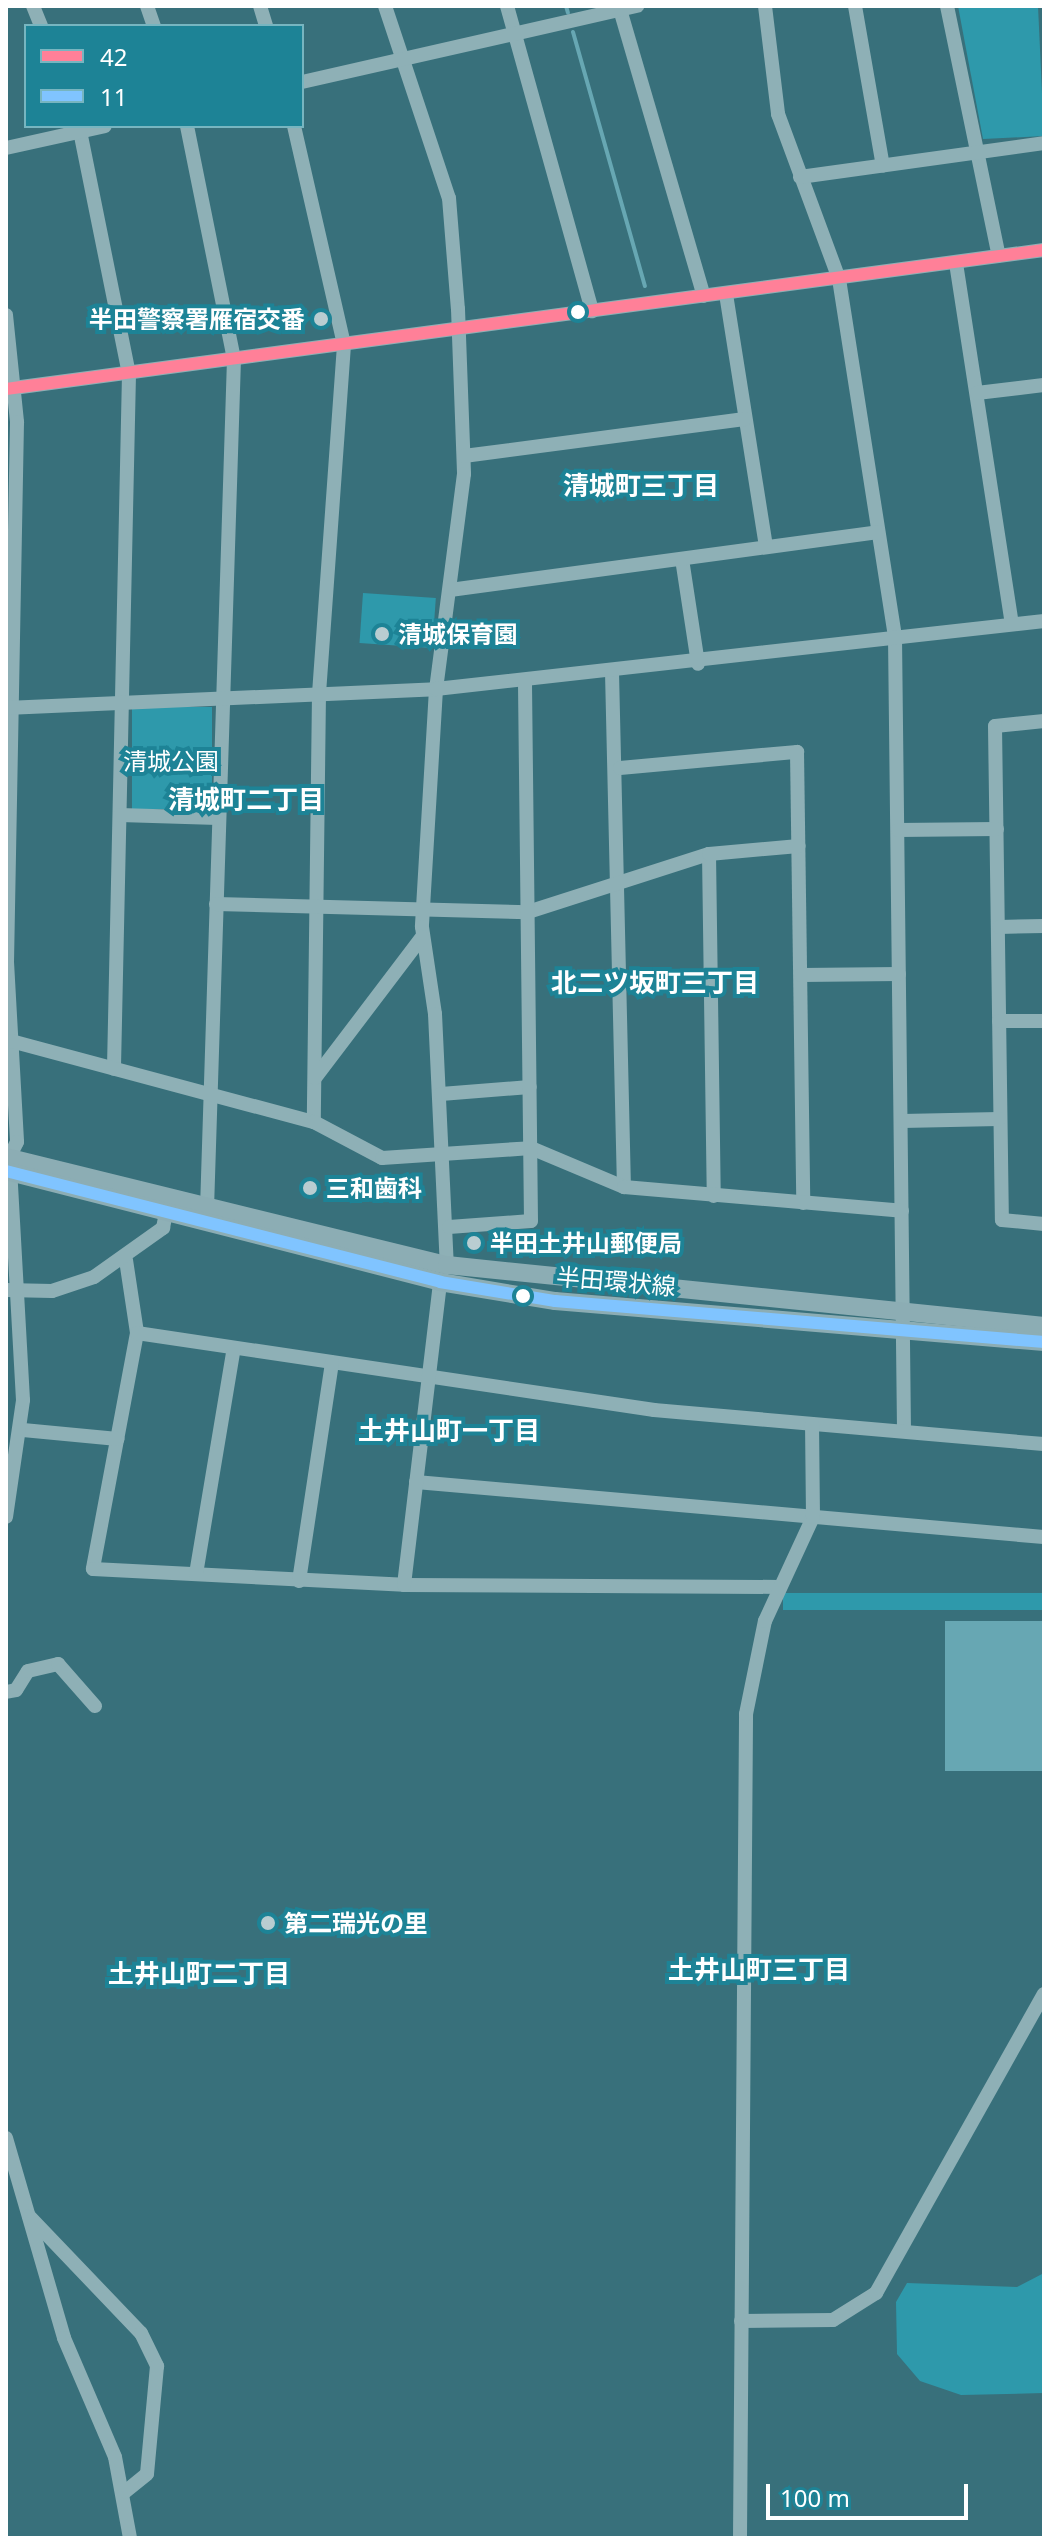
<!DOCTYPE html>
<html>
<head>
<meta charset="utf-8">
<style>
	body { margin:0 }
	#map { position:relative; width:1050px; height:2544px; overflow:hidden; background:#38707b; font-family:"Noto Sans","Noto Sans JP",sans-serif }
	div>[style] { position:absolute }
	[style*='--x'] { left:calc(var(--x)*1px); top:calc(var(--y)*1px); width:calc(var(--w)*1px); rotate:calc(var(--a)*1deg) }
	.green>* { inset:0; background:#2e99ab; transform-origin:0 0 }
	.water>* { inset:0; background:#67a7b3; transform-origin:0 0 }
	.stream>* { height:4px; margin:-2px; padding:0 2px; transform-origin:2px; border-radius:2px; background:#67a7b3 }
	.minor>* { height:14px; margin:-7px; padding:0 7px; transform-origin:7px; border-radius:7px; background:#8eb0b6 }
	.major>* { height:18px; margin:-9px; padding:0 9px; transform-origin:9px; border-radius:9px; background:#8cadb4 }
	.bus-1>* { height:12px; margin:-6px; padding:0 6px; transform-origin:6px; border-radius:6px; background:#ff8098 }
	.bus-2>* { height:12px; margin:-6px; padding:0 6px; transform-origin:6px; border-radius:6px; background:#80c4ff }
	.dots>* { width:22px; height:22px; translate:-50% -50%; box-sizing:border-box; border:4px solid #1d8396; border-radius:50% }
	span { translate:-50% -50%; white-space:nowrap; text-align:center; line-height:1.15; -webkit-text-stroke:8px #1d8396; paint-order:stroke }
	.poi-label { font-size:24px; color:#fff; font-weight:700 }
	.right { translate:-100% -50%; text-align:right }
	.left { translate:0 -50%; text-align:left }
	.park-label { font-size:24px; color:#fff }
	.street-label { font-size:24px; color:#fff }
	.neighbourhood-label { font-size:26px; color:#fff; font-weight:700 }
	.frame { position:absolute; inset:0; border:8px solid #fff; pointer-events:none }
	.legend { position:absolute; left:24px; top:24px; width:280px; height:104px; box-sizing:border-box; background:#1d8396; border:2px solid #77b5c0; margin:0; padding:10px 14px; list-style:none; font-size:24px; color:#fff }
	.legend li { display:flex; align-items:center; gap:16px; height:40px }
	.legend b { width:40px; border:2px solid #77b5c0 }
	.scale { position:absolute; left:766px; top:2484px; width:202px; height:36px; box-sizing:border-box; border:4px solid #fff; border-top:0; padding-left:10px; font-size:24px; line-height:28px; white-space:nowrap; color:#fff; -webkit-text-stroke:6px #1d8396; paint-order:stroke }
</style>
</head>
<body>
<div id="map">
	<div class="green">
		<div style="clip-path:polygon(958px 6px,1038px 6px,1044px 136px,983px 139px)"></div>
		<div style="left:363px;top:593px;width:73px;height:50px;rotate:4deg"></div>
		<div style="left:212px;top:707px;width:102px;height:80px;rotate:90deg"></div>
		<div style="left:783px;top:1593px;width:261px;height:17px"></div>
		<div style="clip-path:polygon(1044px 2273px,1044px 2393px,961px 2395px,920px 2381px,897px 2354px,896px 2302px,907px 2283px,1017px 2287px)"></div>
	</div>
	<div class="water">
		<div style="left:1044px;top:1621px;width:150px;height:99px;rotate:90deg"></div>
	</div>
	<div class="stream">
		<div style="--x:566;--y:6;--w:7;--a:74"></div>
		<div style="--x:573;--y:32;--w:264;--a:74.2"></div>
	</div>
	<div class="minor">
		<div style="--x:33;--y:6;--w:22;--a:68"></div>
		<div style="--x:147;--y:6;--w:21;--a:71"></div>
		<div style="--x:260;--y:6;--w:21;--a:73"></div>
		<div style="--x:385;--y:6;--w:202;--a:71.6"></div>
		<div style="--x:449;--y:198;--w:111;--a:85.4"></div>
		<div style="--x:458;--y:309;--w:165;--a:87.9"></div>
		<div style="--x:464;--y:474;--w:217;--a:97.4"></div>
		<div style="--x:436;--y:689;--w:238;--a:93.4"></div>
		<div style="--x:422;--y:927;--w:88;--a:81.5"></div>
		<div style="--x:435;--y:1014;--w:251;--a:87.3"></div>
		<div style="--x:507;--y:6;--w:317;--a:74.4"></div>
		<div style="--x:619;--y:6;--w:302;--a:73.7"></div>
		<div style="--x:765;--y:6;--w:109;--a:83.1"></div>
		<div style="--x:778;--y:114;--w:176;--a:69.7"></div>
		<div style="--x:839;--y:279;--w:362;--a:81.1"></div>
		<div style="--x:895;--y:637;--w:794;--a:89.35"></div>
		<div style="--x:855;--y:6;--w:162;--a:80.1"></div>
		<div style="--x:947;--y:6;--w:255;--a:78.3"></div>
		<div style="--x:302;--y:82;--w:344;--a:-12.8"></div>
		<div style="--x:79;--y:126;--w:253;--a:78.6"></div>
		<div style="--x:129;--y:374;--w:695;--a:91.24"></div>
		<div style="--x:187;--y:126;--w:238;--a:78.6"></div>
		<div style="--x:234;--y:359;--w:849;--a:91.82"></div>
		<div style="--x:294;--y:126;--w:225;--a:77.1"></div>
		<div style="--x:344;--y:345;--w:349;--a:94.1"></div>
		<div style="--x:319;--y:693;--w:429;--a:90.7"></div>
		<div style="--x:6;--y:148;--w:101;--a:-12.5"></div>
		<div style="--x:800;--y:177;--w:246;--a:-7.9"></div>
		<div style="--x:956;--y:263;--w:365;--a:81.2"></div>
		<div style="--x:726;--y:294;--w:256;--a:81"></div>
		<div style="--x:6;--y:315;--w:108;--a:84.1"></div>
		<div style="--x:17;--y:422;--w:540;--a:91.06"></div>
		<div style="--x:7;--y:962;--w:180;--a:86.8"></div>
		<div style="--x:17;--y:1142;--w:18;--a:117"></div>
		<div style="--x:6;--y:389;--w:1047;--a:-7.63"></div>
		<div style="--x:977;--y:393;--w:67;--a:-6.8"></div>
		<div style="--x:464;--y:456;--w:283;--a:-7.5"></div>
		<div style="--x:682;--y:559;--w:106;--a:81.3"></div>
		<div style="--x:450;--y:590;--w:432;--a:-7.7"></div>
		<div style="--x:612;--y:672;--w:515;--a:88.67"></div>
		<div style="--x:6;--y:708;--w:430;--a:-2.5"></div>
		<div style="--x:436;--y:689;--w:612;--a:-6.38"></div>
		<div style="--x:1044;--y:721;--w:49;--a:174.2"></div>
		<div style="--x:995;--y:726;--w:494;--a:89.2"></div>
		<div style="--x:1002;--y:1220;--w:42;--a:5.4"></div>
		<div style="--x:620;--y:768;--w:178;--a:-5.2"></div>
		<div style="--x:797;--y:752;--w:451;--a:89.2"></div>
		<div style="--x:120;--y:815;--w:98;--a:1.8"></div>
		<div style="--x:898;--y:830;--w:99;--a:-0.6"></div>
		<div style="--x:709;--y:854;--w:342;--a:89.2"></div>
		<div style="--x:216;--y:904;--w:312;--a:1.5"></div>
		<div style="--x:528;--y:912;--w:190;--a:-17.8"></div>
		<div style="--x:709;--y:854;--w:90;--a:-5.1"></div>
		<div style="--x:999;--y:927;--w:45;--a:-1.3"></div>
		<div style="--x:801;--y:975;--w:98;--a:-0.6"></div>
		<div style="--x:999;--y:1021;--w:45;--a:0"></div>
		<div style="--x:11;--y:1041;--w:314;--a:15"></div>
		<div style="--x:314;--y:1122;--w:77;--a:27.9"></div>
		<div style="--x:382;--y:1158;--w:149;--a:-3.8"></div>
		<div style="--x:531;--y:1148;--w:101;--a:22.8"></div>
		<div style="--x:624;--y:1187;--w:279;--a:4.9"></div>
		<div style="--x:315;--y:1078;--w:177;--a:-52.8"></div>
		<div style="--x:441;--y:1094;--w:89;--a:-4.5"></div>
		<div style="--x:902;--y:1121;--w:97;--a:-1.2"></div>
		<div style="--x:449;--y:1227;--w:82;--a:-4.2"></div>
		<div style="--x:531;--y:1221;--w:540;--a:-90.64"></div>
		<div style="--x:126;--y:1260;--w:74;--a:81.4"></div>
		<div style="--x:137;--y:1333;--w:240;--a:100.6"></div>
		<div style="--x:93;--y:1569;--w:311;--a:2.9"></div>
		<div style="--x:404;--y:1585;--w:375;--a:0.3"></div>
		<div style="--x:6;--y:1290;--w:46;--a:1.2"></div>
		<div style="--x:52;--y:1291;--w:44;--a:-18.4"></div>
		<div style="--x:94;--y:1277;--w:85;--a:-35.4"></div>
		<div style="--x:163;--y:1228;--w:15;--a:-79"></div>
		<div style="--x:137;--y:1333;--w:523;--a:8.47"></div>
		<div style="--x:654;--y:1410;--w:391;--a:5"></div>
		<div style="--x:23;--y:1430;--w:95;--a:5.4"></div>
		<div style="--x:416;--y:1482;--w:630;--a:5.01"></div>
		<div style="--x:6;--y:1517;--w:118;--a:-81.7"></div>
		<div style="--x:23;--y:1400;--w:236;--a:-93.2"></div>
		<div style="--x:196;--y:1574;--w:229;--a:-80.5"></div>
		<div style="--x:299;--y:1581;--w:221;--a:-81.4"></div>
		<div style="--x:404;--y:1585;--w:305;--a:-83.2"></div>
		<div style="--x:6;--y:1692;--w:10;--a:-11"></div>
		<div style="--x:16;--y:1690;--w:22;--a:-58"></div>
		<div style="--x:28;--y:1671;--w:31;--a:-13"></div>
		<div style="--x:58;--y:1664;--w:56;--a:48.6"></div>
		<div style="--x:6;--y:2138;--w:208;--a:73.8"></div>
		<div style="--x:64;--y:2338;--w:129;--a:66.8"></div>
		<div style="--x:115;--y:2457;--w:82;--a:79.5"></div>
		<div style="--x:29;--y:2216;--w:162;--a:46.3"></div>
		<div style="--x:141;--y:2333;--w:37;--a:64"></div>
		<div style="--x:157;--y:2366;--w:108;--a:95.3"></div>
		<div style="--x:147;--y:2474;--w:28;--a:141"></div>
		<div style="--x:741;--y:2321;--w:92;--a:-0.6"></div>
		<div style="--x:833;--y:2320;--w:51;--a:-32.1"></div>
		<div style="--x:876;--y:2293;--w:343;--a:-60.7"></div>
		<div style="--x:740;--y:2538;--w:824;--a:-89.58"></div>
		<div style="--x:746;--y:1714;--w:95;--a:-78.5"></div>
		<div style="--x:765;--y:1621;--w:115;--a:-65.2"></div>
		<div style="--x:813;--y:1517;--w:93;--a:-90.6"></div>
	</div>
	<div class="major">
		<div style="--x:6;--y:1157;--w:454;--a:13.8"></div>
		<div style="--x:447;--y:1265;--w:600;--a:5.83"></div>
		<div style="--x:6;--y:1171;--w:448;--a:14.3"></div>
		<div style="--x:440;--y:1282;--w:117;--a:9.4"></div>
		<div style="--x:555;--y:1301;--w:491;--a:4.8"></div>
	</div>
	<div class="bus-1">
		<div style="--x:6;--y:389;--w:1047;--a:-7.63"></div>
	</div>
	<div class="bus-2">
		<div style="--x:6;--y:1171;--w:448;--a:14.3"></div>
		<div style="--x:440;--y:1282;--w:117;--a:9.4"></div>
		<div style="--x:555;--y:1301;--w:491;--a:4.8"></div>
	</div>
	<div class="dots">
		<div style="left:578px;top:312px;background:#fff"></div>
		<div style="left:321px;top:319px;background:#b9cdd1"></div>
		<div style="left:382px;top:634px;background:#b9cdd1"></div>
		<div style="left:310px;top:1188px;background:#b9cdd1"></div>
		<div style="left:474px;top:1243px;background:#b9cdd1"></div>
		<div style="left:523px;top:1296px;background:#fff"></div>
		<div style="left:268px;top:1923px;background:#b9cdd1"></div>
	</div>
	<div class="poi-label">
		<span class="right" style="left:305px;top:319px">半田警察署雁宿交番</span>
		<span class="left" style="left:398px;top:634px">清城保育園</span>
		<span class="left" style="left:326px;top:1188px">三和歯科</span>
		<span class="left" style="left:490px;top:1243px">半田土井山郵便局</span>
		<span class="left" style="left:284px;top:1923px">第二瑞光の里</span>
	</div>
	<div class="park-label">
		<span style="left:171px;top:761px">清城公園</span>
	</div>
	<div class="street-label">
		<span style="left:616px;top:1281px;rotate:5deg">半田環状線</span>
	</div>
	<div class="neighbourhood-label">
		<span style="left:641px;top:486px">清城町三丁目</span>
		<span style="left:246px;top:800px">清城町二丁目</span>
		<span style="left:655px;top:983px">北二ツ坂町三丁目</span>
		<span style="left:449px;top:1431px">土井山町一丁目</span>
		<span style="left:759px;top:1970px">土井山町三丁目</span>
		<span style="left:199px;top:1974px">土井山町二丁目</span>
	</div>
	<div class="frame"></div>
	<ul class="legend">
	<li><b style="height:10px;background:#ff8098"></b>42</li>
	<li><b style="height:10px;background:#80c4ff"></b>11</li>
	</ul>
	<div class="scale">100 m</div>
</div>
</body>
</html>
